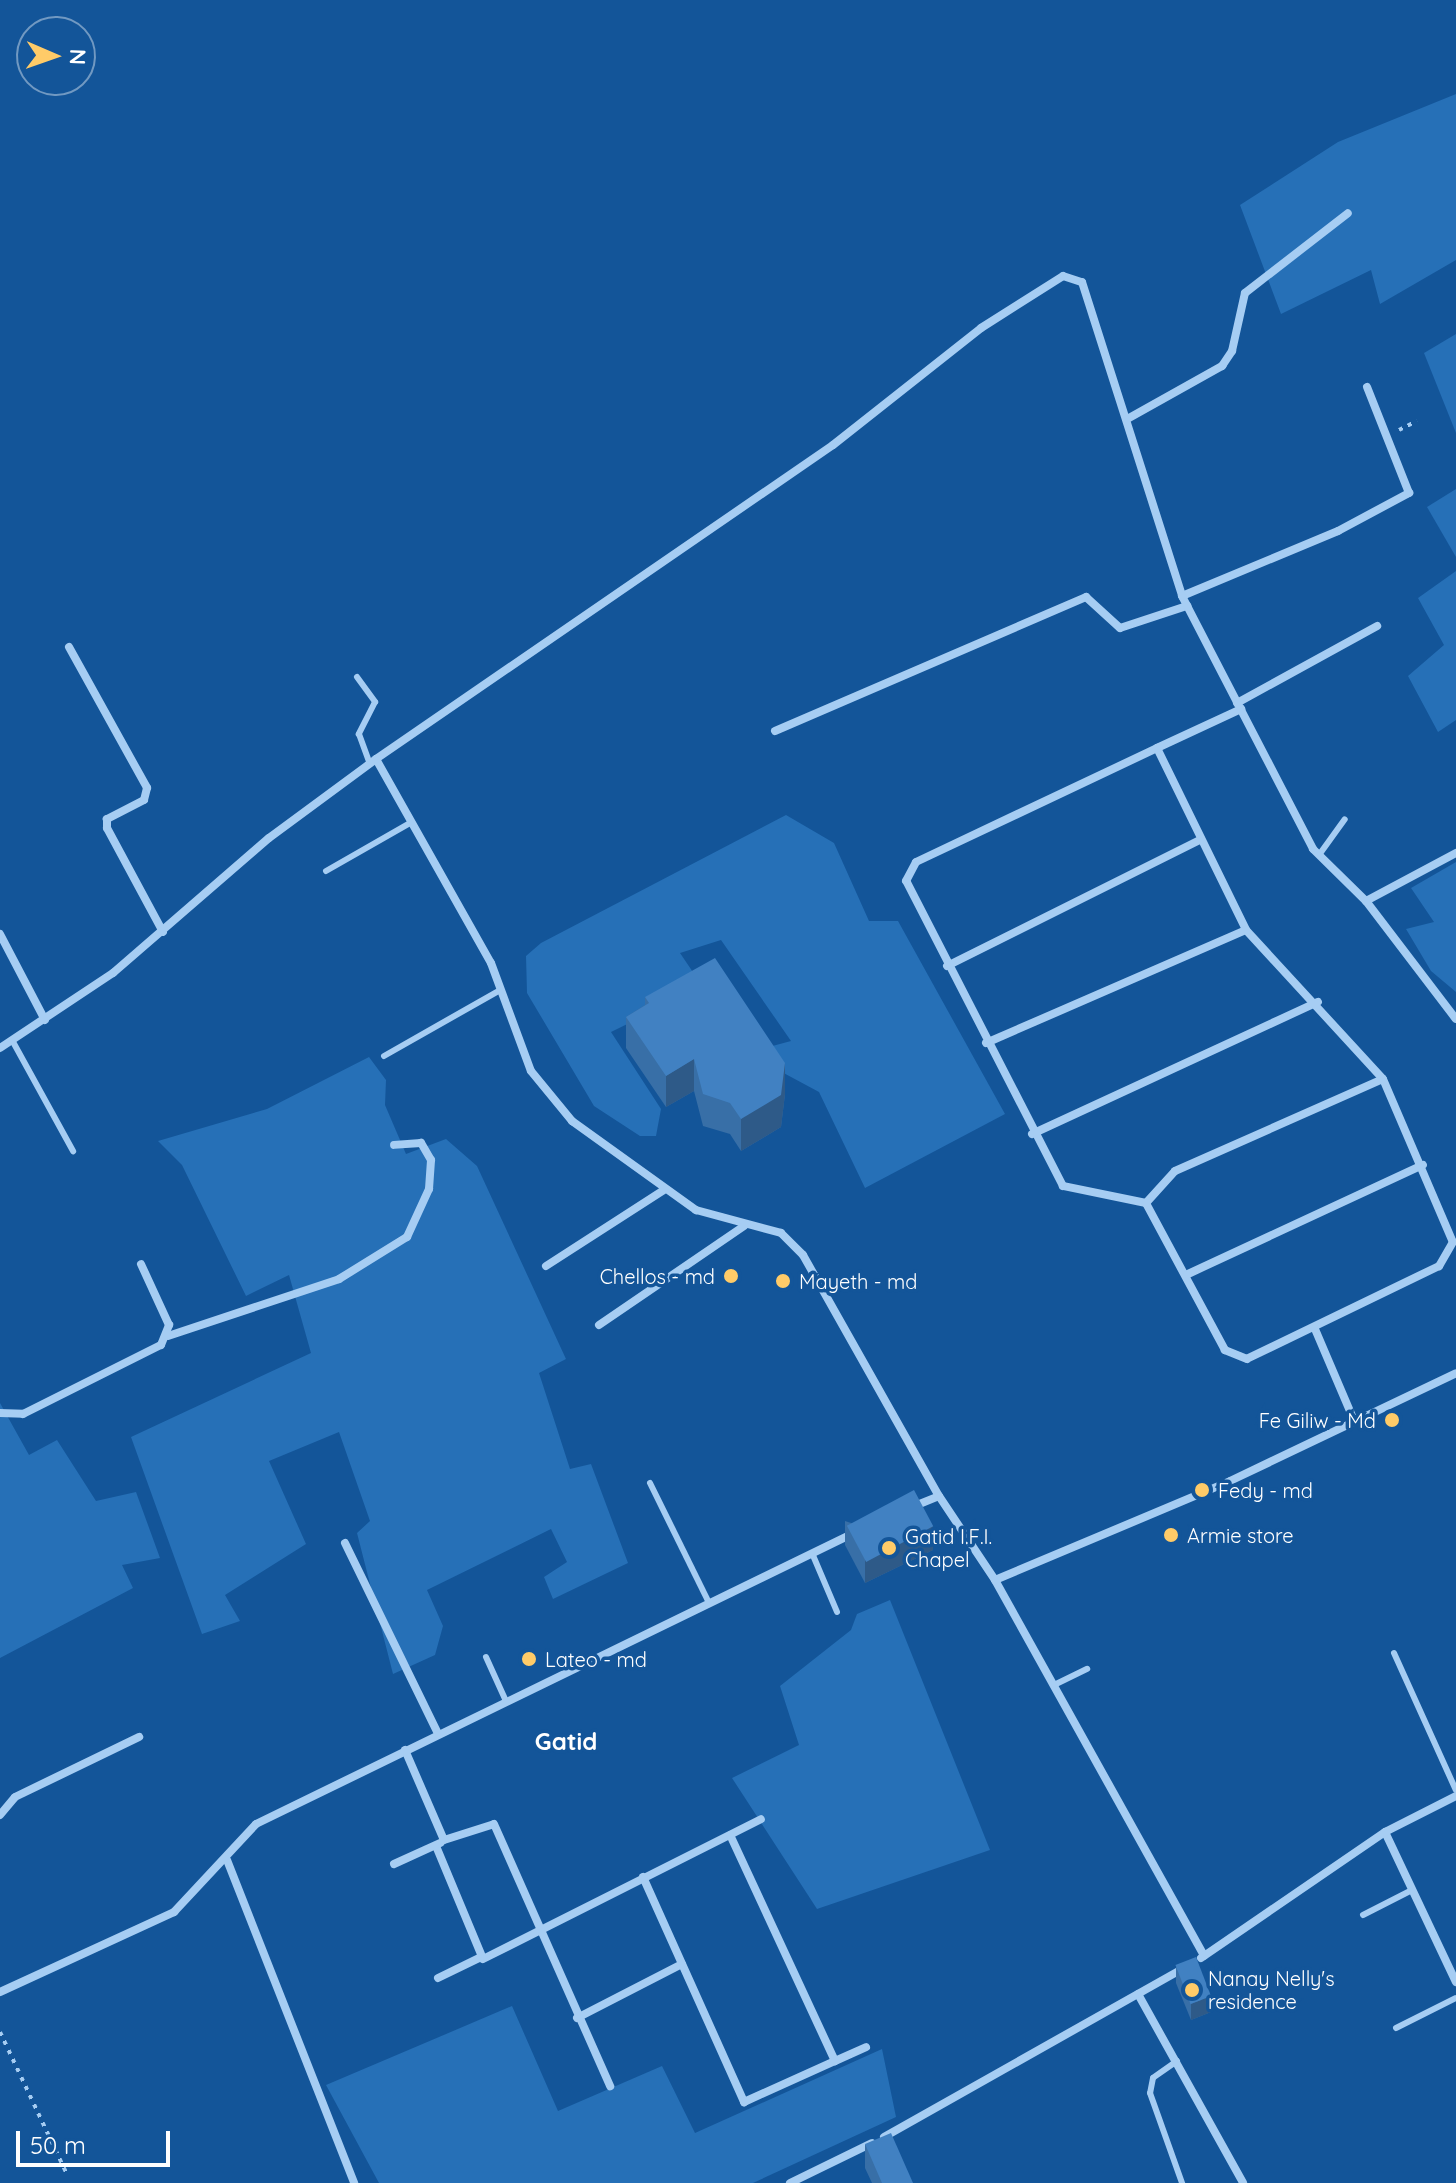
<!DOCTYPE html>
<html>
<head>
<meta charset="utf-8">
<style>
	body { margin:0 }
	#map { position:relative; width:1456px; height:2183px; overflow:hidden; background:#135599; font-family:Quicksand,sans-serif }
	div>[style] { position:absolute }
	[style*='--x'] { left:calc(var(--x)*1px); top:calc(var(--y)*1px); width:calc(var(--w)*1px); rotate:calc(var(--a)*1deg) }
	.green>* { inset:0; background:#2670b7 }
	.path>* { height:4px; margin-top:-2px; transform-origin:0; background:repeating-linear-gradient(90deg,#a6cdf3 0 4px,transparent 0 10px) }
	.service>* { height:6px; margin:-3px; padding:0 3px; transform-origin:3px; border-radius:3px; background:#a6cdf3 }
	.minor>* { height:8px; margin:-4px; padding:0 4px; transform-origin:4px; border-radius:4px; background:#a6cdf3 }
	.wall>* { inset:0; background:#386fa7 }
	.shaded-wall>* { inset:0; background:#2e5a88 }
	.building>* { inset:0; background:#4181c2; transform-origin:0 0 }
	.dots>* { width:22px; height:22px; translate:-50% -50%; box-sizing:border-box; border:4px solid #135599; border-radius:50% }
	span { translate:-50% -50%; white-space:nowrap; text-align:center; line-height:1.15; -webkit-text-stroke:7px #135599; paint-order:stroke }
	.poi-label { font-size:20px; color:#fff }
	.right { translate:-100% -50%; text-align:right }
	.left { translate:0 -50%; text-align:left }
	.quarter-label { font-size:24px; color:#fff; font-weight:700 }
	.north { position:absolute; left:16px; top:16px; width:80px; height:80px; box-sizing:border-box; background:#135599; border:2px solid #7199c2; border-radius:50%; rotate:92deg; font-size:22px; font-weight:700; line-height:32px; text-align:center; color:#fff }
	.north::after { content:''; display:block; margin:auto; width:28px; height:36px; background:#ffcb68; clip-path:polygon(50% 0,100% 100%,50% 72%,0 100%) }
	.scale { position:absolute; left:16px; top:2131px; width:154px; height:36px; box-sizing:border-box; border:4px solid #fff; border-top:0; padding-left:10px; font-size:24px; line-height:28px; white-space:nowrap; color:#fff; -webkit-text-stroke:6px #135599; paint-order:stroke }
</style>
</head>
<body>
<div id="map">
	<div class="green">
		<div style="clip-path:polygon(1456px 94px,1456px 260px,1380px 304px,1371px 270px,1281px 314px,1240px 205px,1338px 142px)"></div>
		<div style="clip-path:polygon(1456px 334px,1456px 433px,1424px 353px)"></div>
		<div style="clip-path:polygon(1456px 489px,1456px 557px,1427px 507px)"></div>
		<div style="clip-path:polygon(1456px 571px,1456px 720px,1438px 732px,1408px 676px,1444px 645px,1418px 598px)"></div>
		<div style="clip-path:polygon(786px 815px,834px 843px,869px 921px,898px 921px,1005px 1114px,865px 1188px,819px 1092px,778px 1070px,765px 1048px,791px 1041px,721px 940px,680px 953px,703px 987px,611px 1032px,661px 1109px,656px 1136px,640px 1136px,594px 1106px,527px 993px,526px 956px,541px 943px)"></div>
		<div style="clip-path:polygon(1456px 862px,1456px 992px,1431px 971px,1406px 929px,1434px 922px,1411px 888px)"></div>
		<div style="clip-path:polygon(369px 1057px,386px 1080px,385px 1105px,406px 1154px,446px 1139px,477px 1166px,566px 1359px,539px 1373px,570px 1469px,591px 1464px,628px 1563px,553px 1599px,544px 1577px,567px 1562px,551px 1529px,427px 1590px,443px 1626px,435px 1655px,393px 1674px,357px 1533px,370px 1521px,339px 1432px,269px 1461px,306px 1544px,225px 1595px,240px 1621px,202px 1634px,131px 1437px,311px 1353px,289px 1275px,246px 1296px,182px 1165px,158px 1141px,267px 1109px)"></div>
		<div style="clip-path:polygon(0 1403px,29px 1455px,57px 1440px,96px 1501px,136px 1492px,160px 1558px,122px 1565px,133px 1588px,0 1658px)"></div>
		<div style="clip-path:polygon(890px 1600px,990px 1850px,817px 1909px,732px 1778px,799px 1745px,780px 1686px,851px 1630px,857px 1614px)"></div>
		<div style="clip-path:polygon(512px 2006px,558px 2111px,662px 2066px,695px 2133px,882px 2049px,896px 2117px,753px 2183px,379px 2183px,326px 2085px)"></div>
	</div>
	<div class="path">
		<div style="--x:1399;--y:430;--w:20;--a:-27"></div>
		<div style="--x:0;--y:2032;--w:155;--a:64.8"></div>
	</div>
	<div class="service">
		<div style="--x:357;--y:677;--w:31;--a:54"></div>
		<div style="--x:375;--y:702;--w:36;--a:117"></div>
		<div style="--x:359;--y:734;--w:32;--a:70"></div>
		<div style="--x:1319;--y:855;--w:44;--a:-54.2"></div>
		<div style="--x:326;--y:871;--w:99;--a:-29.7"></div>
		<div style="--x:12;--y:1040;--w:127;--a:61.2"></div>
		<div style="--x:384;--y:1056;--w:133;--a:-29.6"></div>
		<div style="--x:650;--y:1483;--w:131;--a:63.8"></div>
		<div style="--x:812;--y:1553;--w:64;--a:67"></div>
		<div style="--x:1394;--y:1653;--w:150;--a:65.7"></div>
		<div style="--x:486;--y:1657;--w:48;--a:65.6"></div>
		<div style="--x:1054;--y:1685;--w:37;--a:-26"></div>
		<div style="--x:1363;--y:1915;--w:55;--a:-27"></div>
		<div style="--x:1396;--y:2028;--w:67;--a:-26.6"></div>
		<div style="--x:1177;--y:2061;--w:29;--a:145"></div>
		<div style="--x:1153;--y:2078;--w:15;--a:101"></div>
		<div style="--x:1150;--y:2093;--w:96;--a:70.4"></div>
	</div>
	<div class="minor">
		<div style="--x:1129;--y:418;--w:107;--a:-29.2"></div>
		<div style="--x:1222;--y:366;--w:18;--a:-56"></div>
		<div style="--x:1232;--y:351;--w:59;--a:-77.4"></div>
		<div style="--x:1245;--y:293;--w:130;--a:-37.8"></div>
		<div style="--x:1182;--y:596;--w:169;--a:-22.6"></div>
		<div style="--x:1338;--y:531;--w:81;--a:-28.2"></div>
		<div style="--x:1409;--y:493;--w:114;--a:-111.6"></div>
		<div style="--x:69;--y:647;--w:161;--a:61"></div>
		<div style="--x:147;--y:788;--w:12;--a:104"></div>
		<div style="--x:144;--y:800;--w:42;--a:152.8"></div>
		<div style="--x:107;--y:819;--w:9;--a:90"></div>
		<div style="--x:107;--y:828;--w:118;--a:61.7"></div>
		<div style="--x:1237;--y:703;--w:160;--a:-28.8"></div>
		<div style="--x:775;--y:731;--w:339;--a:-23.3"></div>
		<div style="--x:1086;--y:597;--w:46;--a:42.4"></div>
		<div style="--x:1120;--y:628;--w:71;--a:-18.2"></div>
		<div style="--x:1157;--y:748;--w:203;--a:63.9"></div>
		<div style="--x:1246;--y:930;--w:202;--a:47.4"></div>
		<div style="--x:1383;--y:1079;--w:177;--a:66.8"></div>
		<div style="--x:1453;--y:1242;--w:28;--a:120"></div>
		<div style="--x:1439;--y:1266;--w:213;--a:154.2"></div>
		<div style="--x:1247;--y:1359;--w:24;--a:-158"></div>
		<div style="--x:1225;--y:1350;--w:167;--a:-118.3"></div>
		<div style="--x:1146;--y:1203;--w:85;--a:-168.4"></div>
		<div style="--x:1063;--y:1186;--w:343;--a:-117.2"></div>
		<div style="--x:906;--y:881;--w:21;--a:-62"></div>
		<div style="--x:916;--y:862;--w:267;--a:-25.3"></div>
		<div style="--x:1157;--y:748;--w:93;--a:-24.9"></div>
		<div style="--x:376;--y:759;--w:234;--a:60.6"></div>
		<div style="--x:491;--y:963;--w:115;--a:69.7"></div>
		<div style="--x:531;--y:1071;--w:65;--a:50.6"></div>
		<div style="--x:572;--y:1121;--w:153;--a:35.7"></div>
		<div style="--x:696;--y:1210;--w:88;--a:15.1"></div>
		<div style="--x:781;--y:1233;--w:31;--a:45"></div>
		<div style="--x:803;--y:1255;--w:277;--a:60.6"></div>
		<div style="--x:939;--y:1496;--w:101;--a:56.3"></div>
		<div style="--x:995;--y:1580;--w:430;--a:60.9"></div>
		<div style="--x:1366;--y:901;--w:102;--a:-28.1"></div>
		<div style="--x:0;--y:934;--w:97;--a:62.4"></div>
		<div style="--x:947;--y:966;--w:283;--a:-26.5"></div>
		<div style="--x:986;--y:1043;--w:283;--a:-23.5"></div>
		<div style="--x:0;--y:1048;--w:136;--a:-33.6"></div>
		<div style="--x:113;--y:973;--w:206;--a:-40.9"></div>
		<div style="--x:269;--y:838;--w:133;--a:-36.4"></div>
		<div style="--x:376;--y:759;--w:554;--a:-34.49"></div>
		<div style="--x:833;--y:445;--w:189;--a:-38.3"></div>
		<div style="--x:981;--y:328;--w:97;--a:-32.4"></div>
		<div style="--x:1063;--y:276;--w:20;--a:18"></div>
		<div style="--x:1082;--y:282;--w:330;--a:72.3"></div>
		<div style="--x:1182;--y:596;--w:285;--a:62.6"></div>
		<div style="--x:1313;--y:849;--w:74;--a:44.5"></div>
		<div style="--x:1366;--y:901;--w:148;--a:52.7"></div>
		<div style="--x:1032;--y:1134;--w:315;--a:-24.8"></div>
		<div style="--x:1146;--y:1203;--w:43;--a:-47.8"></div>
		<div style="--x:1175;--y:1171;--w:227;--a:-23.9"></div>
		<div style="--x:546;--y:1266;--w:140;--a:-32.8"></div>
		<div style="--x:1188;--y:1274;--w:259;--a:-24.9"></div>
		<div style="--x:599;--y:1325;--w:176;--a:-34.3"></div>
		<div style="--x:1315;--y:1329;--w:97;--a:66.9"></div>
		<div style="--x:168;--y:1336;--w:180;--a:-18.4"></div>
		<div style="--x:339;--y:1279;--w:80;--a:-31.7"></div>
		<div style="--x:407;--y:1237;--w:53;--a:-65.4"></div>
		<div style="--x:429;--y:1189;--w:29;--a:-86"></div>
		<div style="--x:431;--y:1160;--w:20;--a:-120"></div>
		<div style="--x:421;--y:1143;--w:27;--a:176"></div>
		<div style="--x:0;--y:1413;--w:23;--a:2"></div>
		<div style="--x:23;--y:1414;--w:154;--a:-26.6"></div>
		<div style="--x:161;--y:1345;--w:22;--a:-68"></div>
		<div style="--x:169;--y:1325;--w:67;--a:-114.7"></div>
		<div style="--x:912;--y:1507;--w:29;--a:-22"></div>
		<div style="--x:345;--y:1543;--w:212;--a:64"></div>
		<div style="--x:995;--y:1580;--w:255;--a:-22.8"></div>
		<div style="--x:1230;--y:1481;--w:250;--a:-25.5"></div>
		<div style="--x:405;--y:1750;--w:98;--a:66.6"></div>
		<div style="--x:444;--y:1840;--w:52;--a:-17.7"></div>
		<div style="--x:494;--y:1824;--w:287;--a:66.1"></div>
		<div style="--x:0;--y:1815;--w:23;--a:-50"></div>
		<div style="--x:15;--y:1797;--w:138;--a:-25.8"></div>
		<div style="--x:1385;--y:1832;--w:166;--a:64.7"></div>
		<div style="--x:436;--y:1846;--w:122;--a:67.4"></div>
		<div style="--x:483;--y:1959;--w:311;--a:-26.7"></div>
		<div style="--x:227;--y:1860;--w:347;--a:68.5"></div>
		<div style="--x:394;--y:1864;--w:51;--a:-24.5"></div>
		<div style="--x:643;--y:1877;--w:247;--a:65.8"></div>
		<div style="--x:744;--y:2102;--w:100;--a:-24.3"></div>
		<div style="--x:835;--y:2061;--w:249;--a:-114.9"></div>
		<div style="--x:1201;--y:1958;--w:223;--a:-34.4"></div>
		<div style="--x:1385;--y:1832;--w:80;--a:-26.9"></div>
		<div style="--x:438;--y:1978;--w:46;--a:-26"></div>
		<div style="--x:0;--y:1992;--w:192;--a:-24.7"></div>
		<div style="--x:174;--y:1912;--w:120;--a:-47"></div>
		<div style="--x:256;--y:1824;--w:663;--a:-25.95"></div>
		<div style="--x:1138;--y:1994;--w:216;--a:60.9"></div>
		<div style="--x:577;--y:2018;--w:118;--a:-27.2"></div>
		<div style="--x:835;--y:2061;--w:34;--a:-24"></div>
		<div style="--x:884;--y:2137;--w:342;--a:-29.4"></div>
		<div style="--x:790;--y:2183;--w:91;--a:-26"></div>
	</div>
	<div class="wall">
		<div style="clip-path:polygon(645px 997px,785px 1094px,781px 1127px,741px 1151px,730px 1134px,703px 1126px,694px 1091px,666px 1107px,626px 1048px,626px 1017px,645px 1005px)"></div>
		<div style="clip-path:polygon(845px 1521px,933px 1550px,865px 1583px,845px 1545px)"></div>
		<div style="clip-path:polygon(1176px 1967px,1211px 2012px,1191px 2020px,1176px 1983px)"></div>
		<div style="clip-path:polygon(865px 2144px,913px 2183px,872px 2183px,865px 2168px)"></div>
	</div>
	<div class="shaded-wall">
		<div style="clip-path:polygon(694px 1059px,694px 1091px,666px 1107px,666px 1076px)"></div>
		<div style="clip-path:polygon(785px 1063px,785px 1094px,781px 1127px,741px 1151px,741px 1119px)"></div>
		<div style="clip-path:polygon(933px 1526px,933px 1550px,865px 1583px,865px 1559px)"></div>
		<div style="clip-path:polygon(1211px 1996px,1211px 2012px,1191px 2020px,1191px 2004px)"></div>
	</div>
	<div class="building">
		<div style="clip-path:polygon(715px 958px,785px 1063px,781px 1095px,741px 1119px,730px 1103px,703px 1094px,694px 1059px,666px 1076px,626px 1017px,649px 1003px,645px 997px)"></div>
		<div style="left:914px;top:1490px;width:41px;height:76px;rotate:62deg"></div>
		<div style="left:1196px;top:1957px;width:42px;height:22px;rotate:69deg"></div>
		<div style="clip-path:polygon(891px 2133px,913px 2183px,882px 2183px,865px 2144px)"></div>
	</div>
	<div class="dots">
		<div style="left:731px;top:1276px;background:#ffcb68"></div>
		<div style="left:783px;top:1281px;background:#ffcb68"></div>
		<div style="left:1392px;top:1420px;background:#ffcb68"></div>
		<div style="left:1202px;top:1490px;background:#ffcb68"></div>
		<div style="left:1171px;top:1535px;background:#ffcb68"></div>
		<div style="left:889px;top:1548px;background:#ffcb68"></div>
		<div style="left:529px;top:1659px;background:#ffcb68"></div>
		<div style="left:1192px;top:1990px;background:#ffcb68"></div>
	</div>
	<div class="poi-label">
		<span class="right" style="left:715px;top:1276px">Chellos - md</span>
		<span class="left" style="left:799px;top:1281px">Mayeth - md</span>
		<span class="right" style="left:1376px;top:1420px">Fe Giliw - Md</span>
		<span class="left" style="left:1218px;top:1490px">Fedy - md</span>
		<span class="left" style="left:1187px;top:1535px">Armie store</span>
		<span class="left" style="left:905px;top:1548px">Gatid I.F.I.<br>Chapel</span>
		<span class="left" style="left:545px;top:1659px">Lateo - md</span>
		<span class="left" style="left:1208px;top:1990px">Nanay Nelly's<br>residence</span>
	</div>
	<div class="quarter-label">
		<span style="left:566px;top:1742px">Gatid</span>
	</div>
	<div class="north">N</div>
	<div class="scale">50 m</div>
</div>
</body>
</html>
